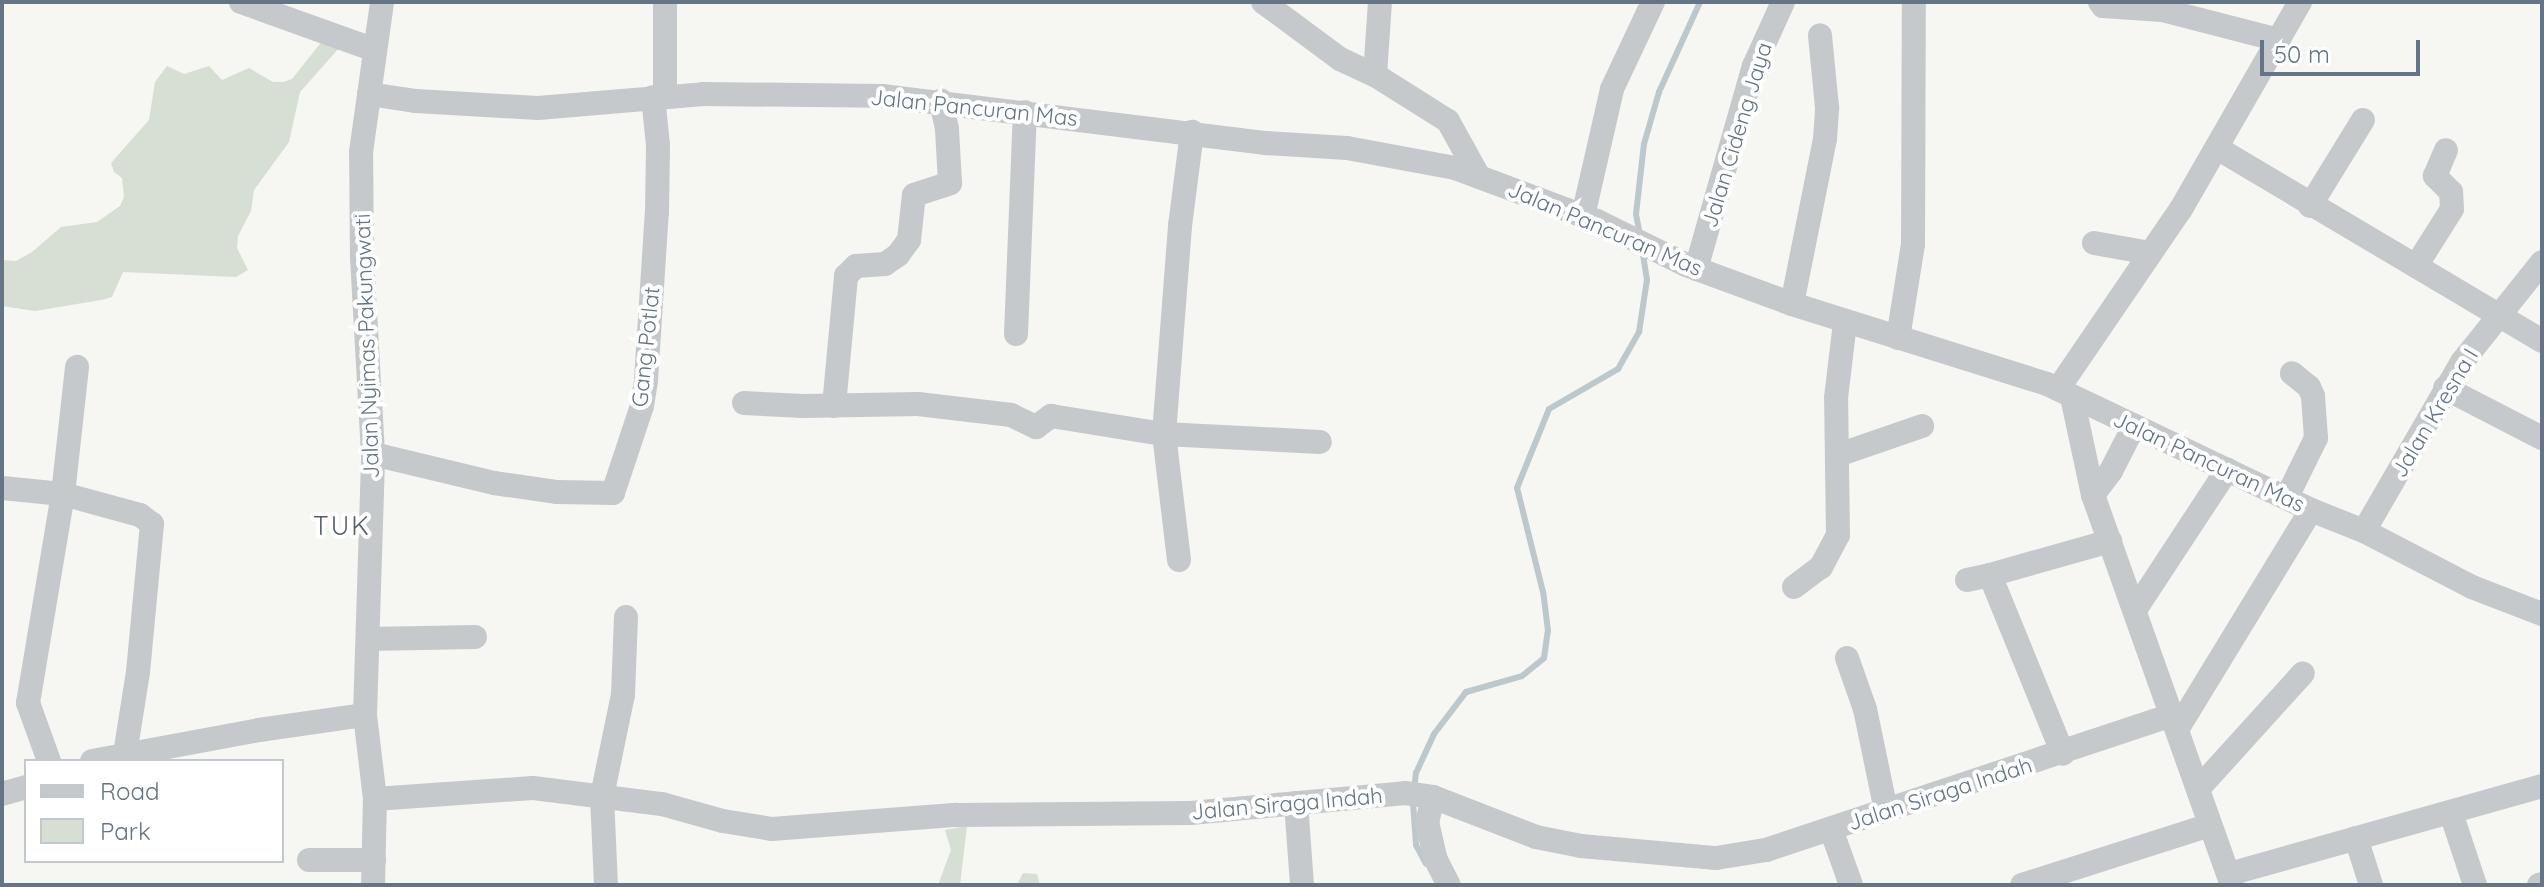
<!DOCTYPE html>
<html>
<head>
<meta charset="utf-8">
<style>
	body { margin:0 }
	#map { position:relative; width:2544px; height:887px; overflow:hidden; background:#f6f6f2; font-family:Quicksand,sans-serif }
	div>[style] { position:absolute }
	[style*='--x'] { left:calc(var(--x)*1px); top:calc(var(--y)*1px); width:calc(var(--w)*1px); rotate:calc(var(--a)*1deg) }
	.green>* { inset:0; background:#d7ded3 }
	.stream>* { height:6px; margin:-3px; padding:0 3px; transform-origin:3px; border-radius:3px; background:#bdc8cc }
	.minor>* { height:24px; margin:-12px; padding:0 12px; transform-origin:12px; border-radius:12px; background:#c6c9cc }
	span { translate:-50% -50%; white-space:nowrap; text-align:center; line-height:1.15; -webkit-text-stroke:8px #fff; paint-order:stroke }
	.street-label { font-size:22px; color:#647585 }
	.quarter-label { font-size:26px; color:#525e6a; letter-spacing:2px }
	.frame { position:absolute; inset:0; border:4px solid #647585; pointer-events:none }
	.legend { position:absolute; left:24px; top:759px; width:260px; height:104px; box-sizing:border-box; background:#fff; border:2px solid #c1c8ce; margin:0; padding:10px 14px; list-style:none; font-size:24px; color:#647585 }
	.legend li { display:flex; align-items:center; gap:16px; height:40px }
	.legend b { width:40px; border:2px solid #c1c8ce }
	.scale { position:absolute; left:2260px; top:40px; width:160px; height:36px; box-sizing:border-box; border:4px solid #647585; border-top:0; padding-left:10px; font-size:24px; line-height:28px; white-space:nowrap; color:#647585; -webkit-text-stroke:6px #fff; paint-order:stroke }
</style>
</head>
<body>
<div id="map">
	<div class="green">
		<div style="clip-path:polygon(323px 40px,340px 47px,300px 92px,289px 142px,254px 190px,251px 211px,238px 236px,237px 248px,248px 270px,236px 277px,123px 272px,112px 297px,101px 300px,35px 311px,2px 306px,2px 260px,16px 261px,32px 252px,61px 227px,97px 222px,120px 206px,124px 197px,122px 178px,114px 172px,111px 163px,149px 120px,155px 82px,167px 66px,184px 74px,209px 66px,222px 80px,249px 68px,273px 82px,283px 82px,292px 79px)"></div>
		<div style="clip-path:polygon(967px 826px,960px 885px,938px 885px,951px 850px,945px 830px)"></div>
		<div style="clip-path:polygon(1023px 873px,1037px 874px,1040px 885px,1017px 885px)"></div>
	</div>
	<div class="stream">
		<div style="--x:1640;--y:235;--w:21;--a:-101"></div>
		<div style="--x:1636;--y:214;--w:70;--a:-83.5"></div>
		<div style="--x:1644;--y:144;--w:54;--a:-73.9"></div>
		<div style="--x:1659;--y:92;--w:99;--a:-65.5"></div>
		<div style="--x:1414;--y:791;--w:18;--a:-84"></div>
		<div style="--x:1416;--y:773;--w:43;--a:-65.2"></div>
		<div style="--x:1434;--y:734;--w:53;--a:-52.7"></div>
		<div style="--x:1466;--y:692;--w:58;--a:-15.9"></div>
		<div style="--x:1522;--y:676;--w:28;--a:-39"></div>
		<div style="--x:1544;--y:658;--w:27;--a:-82"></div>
		<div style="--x:1548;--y:631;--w:39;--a:-97"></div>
		<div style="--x:1543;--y:592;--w:107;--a:-104"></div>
		<div style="--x:1517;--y:488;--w:85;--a:-67.9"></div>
		<div style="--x:1549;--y:409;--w:80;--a:-30.1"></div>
		<div style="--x:1618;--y:369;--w:43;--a:-60.4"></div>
		<div style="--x:1639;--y:332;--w:53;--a:-81.3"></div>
		<div style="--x:1647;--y:280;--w:30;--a:-99"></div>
		<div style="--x:1413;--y:802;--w:43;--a:86"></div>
		<div style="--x:1416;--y:845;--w:21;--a:62"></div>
	</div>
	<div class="minor">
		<div style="--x:241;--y:2;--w:142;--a:19.7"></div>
		<div style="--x:665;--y:2;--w:94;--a:90"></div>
		<div style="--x:1263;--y:2;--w:96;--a:36.5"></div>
		<div style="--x:1340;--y:59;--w:38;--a:25"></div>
		<div style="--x:1375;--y:75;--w:86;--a:32.2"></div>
		<div style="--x:1448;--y:121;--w:64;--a:61"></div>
		<div style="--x:2100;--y:2;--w:5;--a:53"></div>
		<div style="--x:2103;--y:6;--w:59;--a:3.9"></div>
		<div style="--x:2162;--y:10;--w:121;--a:14.4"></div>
		<div style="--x:1375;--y:75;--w:73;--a:-86.1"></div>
		<div style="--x:369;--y:94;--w:48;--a:8.5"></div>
		<div style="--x:416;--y:101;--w:122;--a:3.3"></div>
		<div style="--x:538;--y:108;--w:166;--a:-4.8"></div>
		<div style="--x:703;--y:94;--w:179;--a:0.6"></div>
		<div style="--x:882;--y:96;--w:387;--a:7"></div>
		<div style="--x:1266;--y:143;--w:81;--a:3.5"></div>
		<div style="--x:1347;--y:148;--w:110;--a:10.5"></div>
		<div style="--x:1455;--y:168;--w:152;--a:20.5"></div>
		<div style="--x:1597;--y:221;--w:99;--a:26.3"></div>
		<div style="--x:1686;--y:265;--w:113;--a:20.2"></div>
		<div style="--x:1792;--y:304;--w:267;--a:17.4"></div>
		<div style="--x:2047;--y:384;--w:293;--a:25.5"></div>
		<div style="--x:2311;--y:510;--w:57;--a:21.6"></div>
		<div style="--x:2364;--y:531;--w:122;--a:27.4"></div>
		<div style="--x:2472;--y:587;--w:75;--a:21.1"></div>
		<div style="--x:2217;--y:148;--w:378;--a:30.7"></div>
		<div style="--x:2310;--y:206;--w:101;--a:-58.4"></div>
		<div style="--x:1583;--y:216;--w:130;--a:-77.1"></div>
		<div style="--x:1612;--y:89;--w:96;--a:-64.8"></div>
		<div style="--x:2094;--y:243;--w:57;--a:10.1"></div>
		<div style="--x:2416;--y:266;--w:67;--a:-57.7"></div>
		<div style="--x:2452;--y:209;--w:17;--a:-93"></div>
		<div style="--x:2451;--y:192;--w:23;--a:-135"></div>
		<div style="--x:2435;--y:176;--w:28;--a:-67"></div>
		<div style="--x:1696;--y:269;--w:211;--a:-74.1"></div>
		<div style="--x:1754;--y:66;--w:70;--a:-65.6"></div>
		<div style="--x:1792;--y:304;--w:168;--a:-78.7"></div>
		<div style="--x:1825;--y:139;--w:32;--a:-86"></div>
		<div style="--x:1827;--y:107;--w:72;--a:-95.6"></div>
		<div style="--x:1016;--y:334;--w:222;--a:-87.7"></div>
		<div style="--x:1898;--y:338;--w:95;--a:-80.9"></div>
		<div style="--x:1913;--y:244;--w:242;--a:-89.8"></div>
		<div style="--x:2445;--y:388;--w:109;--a:27.3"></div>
		<div style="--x:2058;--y:389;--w:218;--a:-55.7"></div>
		<div style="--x:2181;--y:209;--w:239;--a:-60.1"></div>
		<div style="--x:2072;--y:397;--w:100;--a:77.9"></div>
		<div style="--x:2093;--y:495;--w:414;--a:70.4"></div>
		<div style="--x:744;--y:403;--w:59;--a:2.9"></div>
		<div style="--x:803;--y:406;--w:115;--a:-1"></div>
		<div style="--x:918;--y:404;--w:94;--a:6.7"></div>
		<div style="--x:1011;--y:415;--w:28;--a:26"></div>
		<div style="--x:1036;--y:427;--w:19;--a:-36"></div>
		<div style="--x:1051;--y:416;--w:114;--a:9.1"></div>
		<div style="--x:1164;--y:434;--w:156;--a:2.9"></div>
		<div style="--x:834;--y:406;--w:131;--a:-84.7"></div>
		<div style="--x:846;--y:276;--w:14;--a:-45"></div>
		<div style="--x:856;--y:266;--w:29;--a:-4"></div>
		<div style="--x:885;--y:264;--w:16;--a:-35"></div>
		<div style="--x:898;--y:255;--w:19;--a:-54"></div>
		<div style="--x:909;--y:240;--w:45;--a:-83.7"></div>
		<div style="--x:914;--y:195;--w:38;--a:-18"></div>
		<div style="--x:950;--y:183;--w:54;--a:-93.2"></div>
		<div style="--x:947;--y:129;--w:29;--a:-102"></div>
		<div style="--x:373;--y:454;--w:124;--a:13.5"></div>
		<div style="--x:494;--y:483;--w:64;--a:8.1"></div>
		<div style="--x:557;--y:492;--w:56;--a:1"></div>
		<div style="--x:613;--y:493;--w:92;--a:-71.6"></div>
		<div style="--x:642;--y:406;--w:26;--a:-81"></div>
		<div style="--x:646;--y:380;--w:168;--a:-86.3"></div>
		<div style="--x:657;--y:212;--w:67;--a:-89.1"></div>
		<div style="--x:658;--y:145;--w:48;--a:-95.9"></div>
		<div style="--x:1838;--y:455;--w:89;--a:-19"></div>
		<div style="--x:2;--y:488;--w:61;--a:5.6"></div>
		<div style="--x:63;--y:494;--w:80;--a:15.3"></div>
		<div style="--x:140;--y:515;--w:15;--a:37"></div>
		<div style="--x:152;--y:524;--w:149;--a:95.4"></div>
		<div style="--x:138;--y:672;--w:83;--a:99"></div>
		<div style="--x:2093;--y:495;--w:30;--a:-53"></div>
		<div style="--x:2111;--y:471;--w:51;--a:-62.9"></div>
		<div style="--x:2287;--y:497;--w:66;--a:-63.8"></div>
		<div style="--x:2316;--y:438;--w:42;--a:-94.1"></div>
		<div style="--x:2313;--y:396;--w:10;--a:-114"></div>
		<div style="--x:2309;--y:387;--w:22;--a:-141"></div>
		<div style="--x:2364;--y:531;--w:195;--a:-59.9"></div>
		<div style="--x:2462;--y:362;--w:128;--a:-51.3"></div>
		<div style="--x:1179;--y:560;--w:127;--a:-96.8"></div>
		<div style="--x:1164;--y:434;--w:209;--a:-85.6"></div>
		<div style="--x:1180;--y:226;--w:95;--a:-82.7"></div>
		<div style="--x:1990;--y:575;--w:125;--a:-15.8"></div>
		<div style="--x:1967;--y:580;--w:24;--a:-12"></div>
		<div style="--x:1990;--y:575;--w:193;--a:67.8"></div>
		<div style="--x:1794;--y:587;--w:34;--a:-37"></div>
		<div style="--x:1821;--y:567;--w:36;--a:-62"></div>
		<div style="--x:1838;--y:535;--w:137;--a:-90.8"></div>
		<div style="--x:1836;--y:398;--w:77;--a:-83.2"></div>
		<div style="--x:2135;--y:610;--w:168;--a:-56.7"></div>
		<div style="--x:368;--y:639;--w:107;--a:-1.1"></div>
		<div style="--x:1847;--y:658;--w:54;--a:70.6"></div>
		<div style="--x:1865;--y:709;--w:103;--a:78.3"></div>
		<div style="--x:2178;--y:728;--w:255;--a:-58.6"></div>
		<div style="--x:49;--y:761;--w:62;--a:-109.9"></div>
		<div style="--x:28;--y:703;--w:212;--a:-80.5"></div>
		<div style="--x:63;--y:494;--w:128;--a:-83.7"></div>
		<div style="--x:92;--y:761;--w:170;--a:-10.5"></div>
		<div style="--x:259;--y:730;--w:107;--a:-8.1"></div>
		<div style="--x:2198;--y:789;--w:156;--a:-47.8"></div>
		<div style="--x:2;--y:794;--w:25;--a:-16"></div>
		<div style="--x:1433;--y:797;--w:26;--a:103"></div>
		<div style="--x:1427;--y:822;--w:37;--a:77"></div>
		<div style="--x:1435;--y:858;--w:30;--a:63"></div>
		<div style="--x:375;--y:799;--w:158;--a:-4"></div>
		<div style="--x:533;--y:788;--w:130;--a:7.1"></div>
		<div style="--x:662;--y:804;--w:63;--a:15.6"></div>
		<div style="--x:723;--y:821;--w:50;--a:9.3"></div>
		<div style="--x:772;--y:829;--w:185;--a:-4.4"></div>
		<div style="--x:956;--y:815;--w:235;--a:-0.5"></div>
		<div style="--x:1191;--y:813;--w:215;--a:-5.3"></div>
		<div style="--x:1405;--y:793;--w:28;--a:8"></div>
		<div style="--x:1433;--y:797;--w:110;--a:21.2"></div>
		<div style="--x:1536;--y:837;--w:46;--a:11.3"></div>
		<div style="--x:1581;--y:846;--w:136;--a:5.1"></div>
		<div style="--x:1716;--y:858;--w:51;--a:-9.1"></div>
		<div style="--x:1766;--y:850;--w:429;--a:-18.4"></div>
		<div style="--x:1296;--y:803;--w:82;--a:85.8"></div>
		<div style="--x:2451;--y:813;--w:76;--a:71.6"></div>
		<div style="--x:1831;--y:829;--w:59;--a:70.3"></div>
		<div style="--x:2356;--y:838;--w:49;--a:72.3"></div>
		<div style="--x:309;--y:860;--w:65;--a:0"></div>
		<div style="--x:2229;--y:874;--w:325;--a:-15.7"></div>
		<div style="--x:373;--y:885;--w:86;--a:-88.7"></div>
		<div style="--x:375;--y:799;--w:85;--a:-96.8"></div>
		<div style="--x:365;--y:715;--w:261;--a:-88.2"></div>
		<div style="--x:373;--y:454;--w:195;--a:-93.2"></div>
		<div style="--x:362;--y:259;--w:107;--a:-90.5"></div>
		<div style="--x:361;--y:152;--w:151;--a:-82"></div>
		<div style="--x:606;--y:885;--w:89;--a:-92.6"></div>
		<div style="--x:602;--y:796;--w:103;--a:-78.3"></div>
		<div style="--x:623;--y:695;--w:78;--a:-87.8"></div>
		<div style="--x:2022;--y:885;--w:197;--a:-17.7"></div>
		<div style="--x:2539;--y:885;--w:3;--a:-18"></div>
	</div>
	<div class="street-label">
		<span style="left:974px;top:108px;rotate:6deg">Jalan Pancuran Mas</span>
		<span style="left:1737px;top:135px;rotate:-73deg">Jalan Cideng Jaya</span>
		<span style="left:1605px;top:229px;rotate:23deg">Jalan Pancuran Mas</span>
		<span style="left:367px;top:346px;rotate:-92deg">Jalan Nyimas Pakungwati</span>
		<span style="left:646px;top:347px;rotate:-84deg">Gang Potlat</span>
		<span style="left:2435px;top:413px;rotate:-59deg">Jalan Kresna I</span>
		<span style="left:2209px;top:462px;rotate:25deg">Jalan Pancuran Mas</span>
		<span style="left:1940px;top:794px;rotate:-18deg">Jalan Siraga Indah</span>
		<span style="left:1287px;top:804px;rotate:-5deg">Jalan Siraga Indah</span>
	</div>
	<div class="quarter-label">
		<span style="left:342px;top:526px">TUK</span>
	</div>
	<div class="frame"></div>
	<ul class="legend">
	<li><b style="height:10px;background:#c6c9cc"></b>Road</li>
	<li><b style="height:22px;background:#d7ded3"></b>Park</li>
	</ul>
	<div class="scale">50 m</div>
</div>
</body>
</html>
